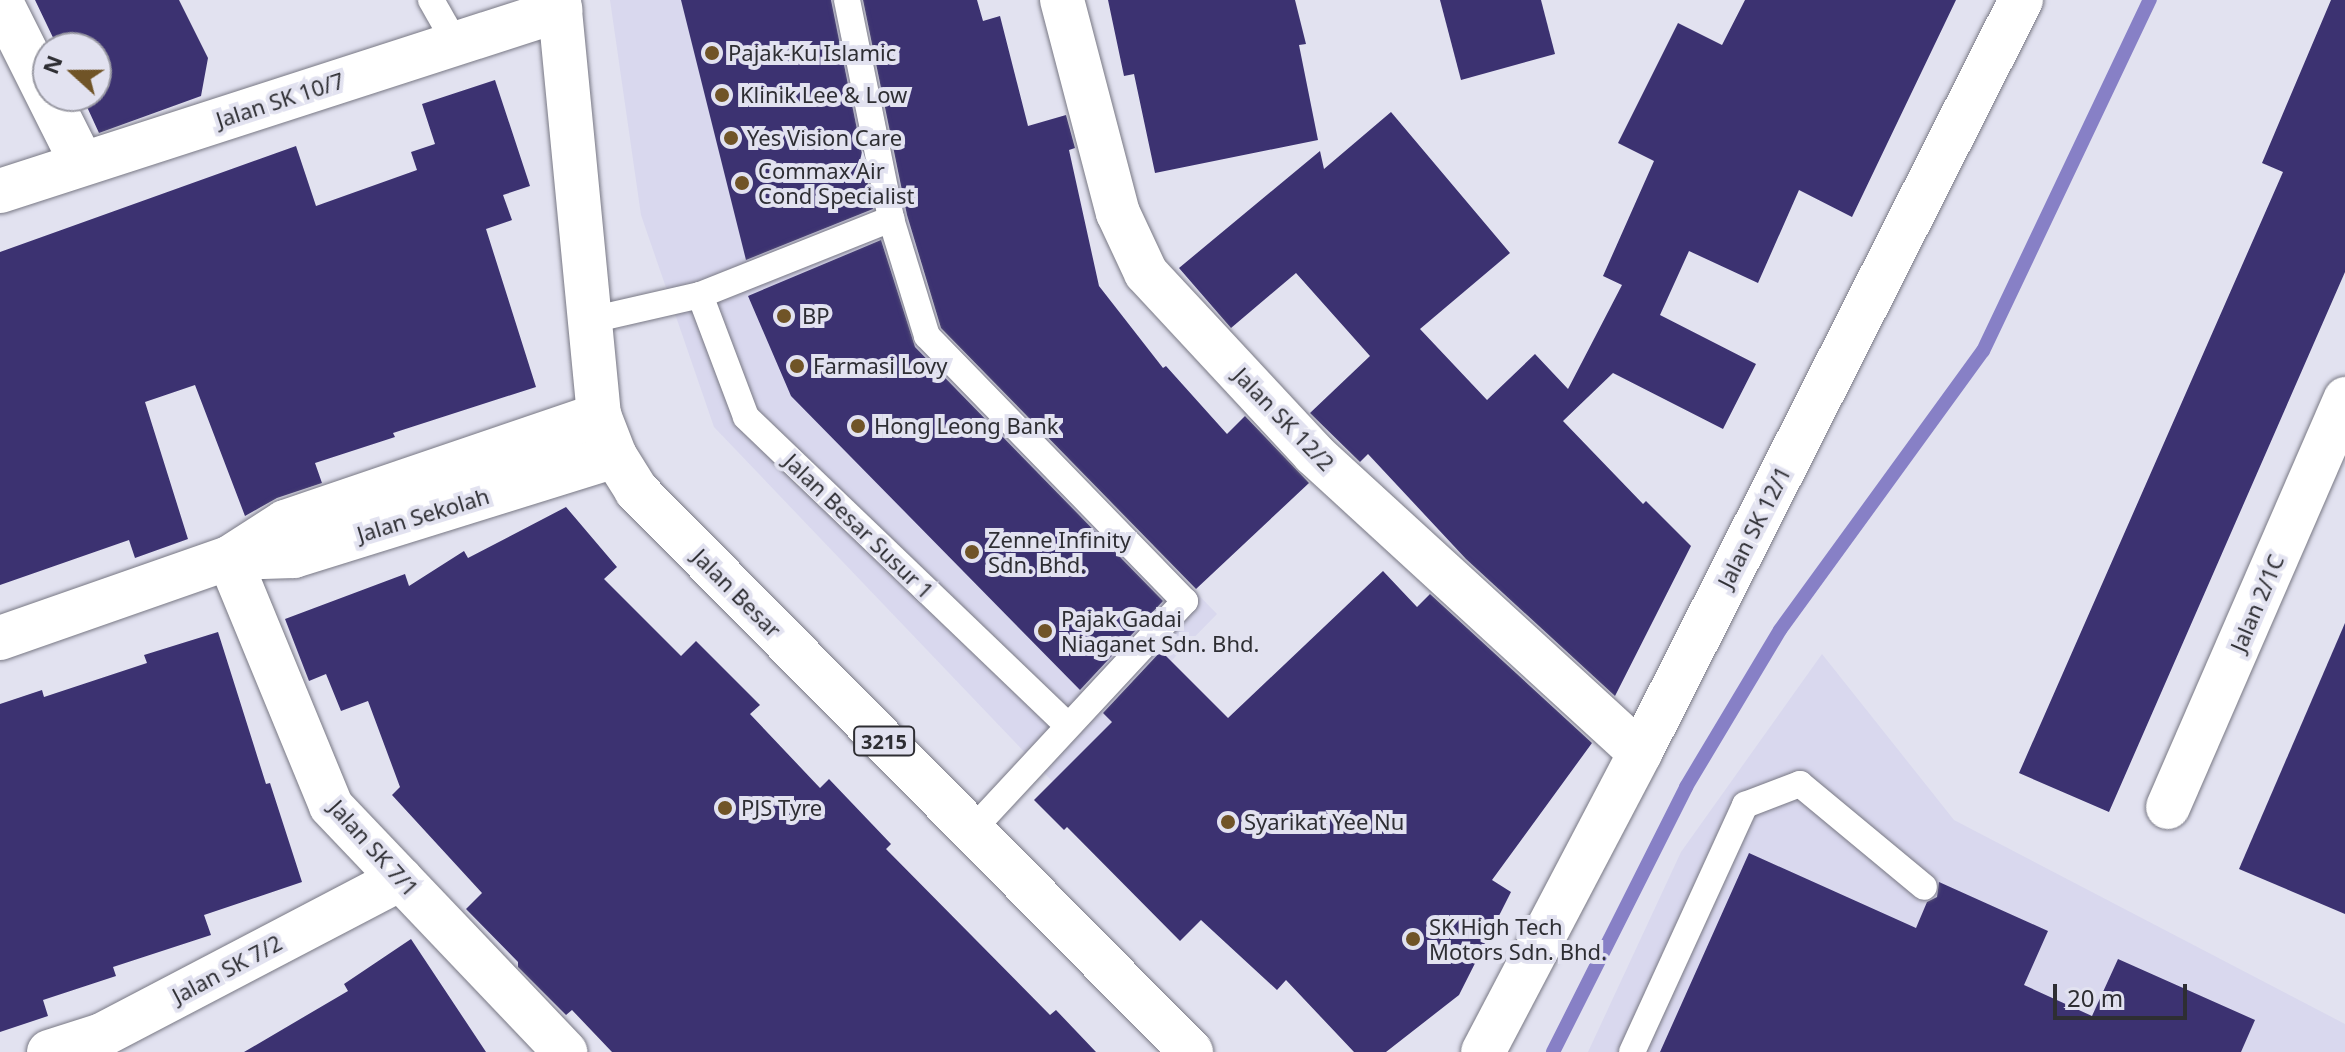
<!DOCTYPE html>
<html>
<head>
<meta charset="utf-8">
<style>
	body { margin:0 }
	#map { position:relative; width:2345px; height:1052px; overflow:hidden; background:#e2e2f0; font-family:"Noto Sans",sans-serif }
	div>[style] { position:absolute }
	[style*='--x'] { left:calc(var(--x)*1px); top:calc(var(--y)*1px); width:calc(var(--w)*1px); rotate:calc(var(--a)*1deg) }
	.built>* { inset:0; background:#d9d8ee }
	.stream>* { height:14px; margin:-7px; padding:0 7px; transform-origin:7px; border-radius:7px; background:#8780c6 }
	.building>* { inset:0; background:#3c3271 }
	.roads { filter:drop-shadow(0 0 2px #787884) drop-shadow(0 0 2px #787884) }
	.lane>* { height:26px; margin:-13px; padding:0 13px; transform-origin:13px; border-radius:13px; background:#fff }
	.street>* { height:44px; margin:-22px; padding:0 22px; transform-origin:22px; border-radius:22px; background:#fff }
	.secondary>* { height:44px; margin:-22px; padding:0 22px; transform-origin:22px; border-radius:22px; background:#fff }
	.primary>* { height:44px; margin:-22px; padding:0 22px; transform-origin:22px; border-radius:22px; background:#fff }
	.dots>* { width:22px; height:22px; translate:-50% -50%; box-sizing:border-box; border:4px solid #e2e2f0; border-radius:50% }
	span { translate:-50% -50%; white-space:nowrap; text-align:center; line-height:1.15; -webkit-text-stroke:8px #e2e2f0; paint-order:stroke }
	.shield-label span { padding:2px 6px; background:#e2e2f0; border:2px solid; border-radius:6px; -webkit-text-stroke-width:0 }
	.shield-label { font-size:20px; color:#2e2e33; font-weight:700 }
	.poi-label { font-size:22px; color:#2e2e33 }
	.left { translate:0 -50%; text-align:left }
	.street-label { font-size:22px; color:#2e2e33 }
	.north { position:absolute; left:32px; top:32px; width:80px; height:80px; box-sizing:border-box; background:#e2e2f0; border:2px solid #9a9aa4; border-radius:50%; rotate:291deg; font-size:22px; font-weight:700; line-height:32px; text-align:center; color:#2e2e33 }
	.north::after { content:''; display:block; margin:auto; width:28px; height:36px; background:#705427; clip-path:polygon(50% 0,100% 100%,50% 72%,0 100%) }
	.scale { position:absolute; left:2053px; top:984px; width:134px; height:36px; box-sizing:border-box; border:4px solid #2e2e33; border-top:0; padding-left:10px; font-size:24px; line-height:28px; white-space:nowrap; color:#2e2e33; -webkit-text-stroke:6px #e2e2f0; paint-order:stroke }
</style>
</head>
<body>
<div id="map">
	<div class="built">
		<div style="clip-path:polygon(610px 0,853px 0,937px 327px,1217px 614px,1053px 782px,714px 427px,641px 215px)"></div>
		<div style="clip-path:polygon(1822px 654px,1954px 820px,2345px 1024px,2345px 1052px,1588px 1052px,1681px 852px)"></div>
	</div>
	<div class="stream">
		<div style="--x:1553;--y:1052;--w:297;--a:-63.3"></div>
		<div style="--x:1686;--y:787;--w:183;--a:-59.1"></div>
		<div style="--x:1780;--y:630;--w:345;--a:-54"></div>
		<div style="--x:1983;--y:351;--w:389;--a:-64.6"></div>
	</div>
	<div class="building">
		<div style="clip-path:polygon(35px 0,179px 0,208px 58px,201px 96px,99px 133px,82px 96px,96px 96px,96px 48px,58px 48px)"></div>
		<div style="clip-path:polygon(681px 0,831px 0,873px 209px,746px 260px)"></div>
		<div style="clip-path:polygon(863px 0,977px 0,983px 21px,1000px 16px,1028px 126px,1066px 115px,1075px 148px,1069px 150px,1099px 286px,1163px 368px,1166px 366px,1227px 434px,1245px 416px,1309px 483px,1196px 589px,941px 328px,907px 215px)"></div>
		<div style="clip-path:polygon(1108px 0,1295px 0,1306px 44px,1299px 45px,1318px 140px,1155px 173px,1134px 74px,1124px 76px)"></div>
		<div style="clip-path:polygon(1440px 0,1541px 0,1555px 54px,1461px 80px)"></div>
		<div style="clip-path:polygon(1745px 0,1956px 0,1852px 217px,1799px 190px,1758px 283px,1689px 251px,1660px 315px,1756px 364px,1723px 429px,1613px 373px,1563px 421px,1643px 504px,1646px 501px,1691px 546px,1615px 696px,1466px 559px,1368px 454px,1360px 462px,1310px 413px,1370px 356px,1296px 273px,1231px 328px,1179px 268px,1320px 151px,1324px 169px,1391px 112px,1510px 253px,1420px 329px,1487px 400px,1535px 354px,1568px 389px,1622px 285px,1603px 276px,1654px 161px,1618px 143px,1678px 23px,1722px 45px)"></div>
		<div style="clip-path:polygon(2331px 0,2345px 0,2345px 272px,2109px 812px,2019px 773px,2283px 172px,2262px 163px)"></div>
		<div style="clip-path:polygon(495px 80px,530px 186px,503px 195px,512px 220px,486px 229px,536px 387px,393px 433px,395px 437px,315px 463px,322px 483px,277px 498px,245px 516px,195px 385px,145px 402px,188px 539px,135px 558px,129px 540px,0 585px,0 252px,296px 146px,316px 206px,417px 170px,411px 152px,435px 144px,422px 104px)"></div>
		<div style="clip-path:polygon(881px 240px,915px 347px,1163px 601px,1080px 690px,791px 396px,748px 296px)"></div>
		<div style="clip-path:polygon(566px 507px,617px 567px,604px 579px,681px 656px,696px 641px,760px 705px,750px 714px,820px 788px,829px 779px,891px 844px,886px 849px,1050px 1015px,1056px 1010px,1096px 1052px,612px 1052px,572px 1010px,566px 1015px,518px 967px,518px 962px,466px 909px,482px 893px,392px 795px,400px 787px,368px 701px,341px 711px,326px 674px,309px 681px,285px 619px,405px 574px,409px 586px,464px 551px,468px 558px)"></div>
		<div style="clip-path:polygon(1383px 571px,1417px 607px,1430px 594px,1592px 743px,1492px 880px,1511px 892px,1459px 995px,1386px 1052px,1354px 1052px,1286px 980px,1277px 990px,1201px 920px,1180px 941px,1067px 827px,1064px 830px,1034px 800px,1112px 722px,1103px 713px,1161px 651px,1228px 718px)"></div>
		<div style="clip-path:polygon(2345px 623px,2345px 914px,2239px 869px)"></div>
		<div style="clip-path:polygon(218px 632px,266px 784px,270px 783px,302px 882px,204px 915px,211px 935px,113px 967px,116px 976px,43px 1000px,48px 1016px,0 1032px,0 704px,42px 690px,44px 697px,147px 663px,144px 655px)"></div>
		<div style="clip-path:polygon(1749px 853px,1916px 928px,1927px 902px,1937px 897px,1939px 882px,2048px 931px,2024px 985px,2092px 1016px,2118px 959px,2255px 1020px,2241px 1052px,1660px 1052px)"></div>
		<div style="clip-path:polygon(411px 939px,486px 1052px,244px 1052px,348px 991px,344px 984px)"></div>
	</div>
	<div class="roads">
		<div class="lane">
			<div style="--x:431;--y:0;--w:51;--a:60.4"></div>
			<div style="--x:847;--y:0;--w:223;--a:78.6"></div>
			<div style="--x:891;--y:219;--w:122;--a:72.9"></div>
			<div style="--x:927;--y:336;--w:370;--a:45.8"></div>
			<div style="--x:1185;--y:601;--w:313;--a:132.9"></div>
			<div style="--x:700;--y:295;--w:130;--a:69.3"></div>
			<div style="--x:746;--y:417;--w:445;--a:43.8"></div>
			<div style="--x:591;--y:320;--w:112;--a:-12.9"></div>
			<div style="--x:700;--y:295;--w:206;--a:-21.7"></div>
			<div style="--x:1632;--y:1052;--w:272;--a:-65.4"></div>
			<div style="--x:1745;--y:805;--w:59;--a:-20.9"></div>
			<div style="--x:1800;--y:784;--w:161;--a:39.7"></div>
		</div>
		<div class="street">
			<div style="--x:0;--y:0;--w:183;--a:63.4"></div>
			<div style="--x:1062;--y:0;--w:220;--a:75.3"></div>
			<div style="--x:1118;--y:213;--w:66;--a:65"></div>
			<div style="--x:1146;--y:273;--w:247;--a:47.1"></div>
			<div style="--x:1314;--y:454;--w:442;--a:42.5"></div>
			<div style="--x:0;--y:191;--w:589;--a:-17.91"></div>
			<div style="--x:229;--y:558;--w:268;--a:67.6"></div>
			<div style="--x:331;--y:806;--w:340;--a:46.4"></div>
			<div style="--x:231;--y:558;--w:63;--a:-1.8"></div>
			<div style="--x:294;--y:556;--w:336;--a:-17.3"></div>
			<div style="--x:0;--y:638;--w:243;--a:-19.3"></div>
			<div style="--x:229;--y:558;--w:67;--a:-32.7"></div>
			<div style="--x:285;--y:522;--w:332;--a:-18.8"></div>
			<div style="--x:2168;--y:807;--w:445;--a:-66.5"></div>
			<div style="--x:49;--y:1052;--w:56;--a:-17.8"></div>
			<div style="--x:102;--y:1035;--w:337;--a:-27.6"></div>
		</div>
		<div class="secondary">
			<div style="--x:1483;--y:1052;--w:338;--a:-62.3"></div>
			<div style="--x:1640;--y:753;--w:844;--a:-63.16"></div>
		</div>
		<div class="primary">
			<div style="--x:559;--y:0;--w:417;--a:84.5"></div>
			<div style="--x:599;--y:415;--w:44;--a:68.7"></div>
			<div style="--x:615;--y:456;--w:40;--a:58"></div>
			<div style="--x:636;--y:490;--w:790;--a:45.36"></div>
		</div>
	</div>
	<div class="dots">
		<div style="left:712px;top:53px;background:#705427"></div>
		<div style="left:722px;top:95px;background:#705427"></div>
		<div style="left:731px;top:138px;background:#705427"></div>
		<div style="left:742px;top:183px;background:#705427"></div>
		<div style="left:784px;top:316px;background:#705427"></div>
		<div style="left:797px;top:366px;background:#705427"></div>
		<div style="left:858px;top:426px;background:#705427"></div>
		<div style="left:972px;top:552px;background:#705427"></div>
		<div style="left:1045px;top:631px;background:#705427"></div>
		<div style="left:725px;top:808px;background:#705427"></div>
		<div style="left:1228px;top:822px;background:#705427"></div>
		<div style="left:1413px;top:939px;background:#705427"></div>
	</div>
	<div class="shield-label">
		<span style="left:884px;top:741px">3215</span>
	</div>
	<div class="poi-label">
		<span class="left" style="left:728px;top:53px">Pajak-Ku Islamic</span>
		<span class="left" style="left:740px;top:95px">Klinik Lee &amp; Low</span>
		<span class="left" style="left:747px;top:138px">Yes Vision Care</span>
		<span class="left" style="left:758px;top:183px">Commax Air<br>Cond Specialist</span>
		<span class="left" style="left:802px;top:316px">BP</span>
		<span class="left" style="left:813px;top:366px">Farmasi Lovy</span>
		<span class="left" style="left:874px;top:426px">Hong Leong Bank</span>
		<span class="left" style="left:988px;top:552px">Zenne Infinity<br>Sdn. Bhd.</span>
		<span class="left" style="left:1061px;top:631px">Pajak Gadai<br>Niaganet Sdn. Bhd.</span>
		<span class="left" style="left:741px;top:808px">PJS Tyre</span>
		<span class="left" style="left:1244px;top:822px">Syarikat Yee Nu</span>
		<span class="left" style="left:1429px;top:939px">SK High Tech<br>Motors Sdn. Bhd.</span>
	</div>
	<div class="street-label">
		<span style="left:280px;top:100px;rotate:-18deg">Jalan SK 10/7</span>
		<span style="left:1284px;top:419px;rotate:46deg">Jalan SK 12/2</span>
		<span style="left:423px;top:515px;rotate:-17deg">Jalan Sekolah</span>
		<span style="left:859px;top:526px;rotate:44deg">Jalan Besar Susur 1</span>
		<span style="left:1754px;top:527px;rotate:-63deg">Jalan SK 12/1</span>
		<span style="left:737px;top:593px;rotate:45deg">Jalan Besar</span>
		<span style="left:2257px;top:603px;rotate:-67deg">Jalan 2/1C</span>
		<span style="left:374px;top:848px;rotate:48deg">Jalan SK 7/1</span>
		<span style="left:227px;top:969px;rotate:-28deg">Jalan SK 7/2</span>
	</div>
	<div class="north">N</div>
	<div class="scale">20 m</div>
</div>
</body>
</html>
